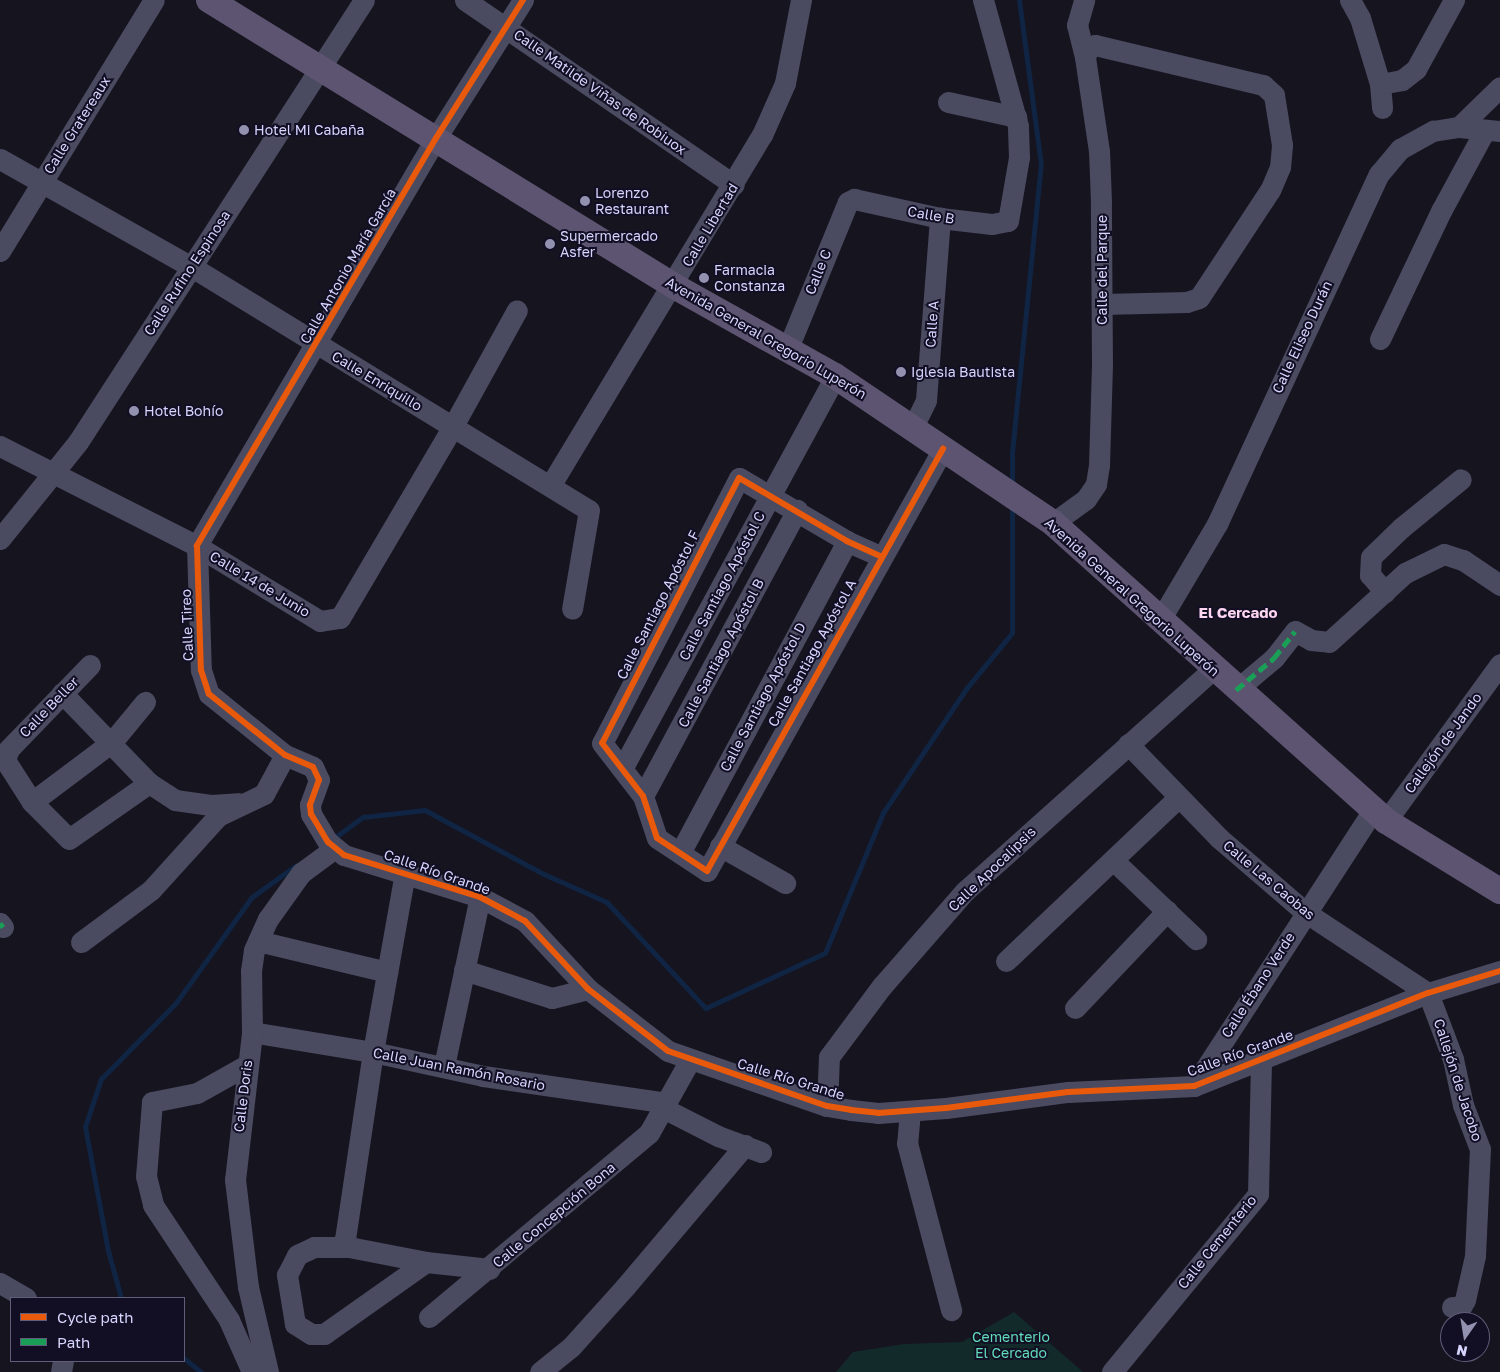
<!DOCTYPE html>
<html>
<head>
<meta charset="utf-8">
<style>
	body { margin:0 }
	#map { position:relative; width:1500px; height:1372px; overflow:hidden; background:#16141f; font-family:"Golos Text",sans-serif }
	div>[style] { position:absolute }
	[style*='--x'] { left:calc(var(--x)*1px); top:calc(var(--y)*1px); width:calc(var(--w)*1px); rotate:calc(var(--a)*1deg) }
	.green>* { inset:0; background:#132a2a }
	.stream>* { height:4.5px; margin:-2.25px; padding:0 2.25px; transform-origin:2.25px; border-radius:2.25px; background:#102444 }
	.minor>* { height:21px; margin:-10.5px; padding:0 10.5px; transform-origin:10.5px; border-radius:10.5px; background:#4a4a60 }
	.major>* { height:26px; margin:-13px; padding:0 13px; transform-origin:13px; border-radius:13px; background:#5d5471 }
	.quiet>* { height:5px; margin-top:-2.5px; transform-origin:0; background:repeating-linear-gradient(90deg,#1a9f57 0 10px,transparent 0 15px) }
	.cycleway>* { height:6px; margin:-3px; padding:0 3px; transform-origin:3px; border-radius:3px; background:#e8590c }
	.dots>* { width:14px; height:14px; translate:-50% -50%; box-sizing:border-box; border:2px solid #120f24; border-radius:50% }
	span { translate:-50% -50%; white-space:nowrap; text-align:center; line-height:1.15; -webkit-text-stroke:4px #120f24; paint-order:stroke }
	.street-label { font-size:14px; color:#d7d4fe }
	.poi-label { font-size:14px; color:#d7d4fe }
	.left { translate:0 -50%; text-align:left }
	.park-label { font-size:14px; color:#61dcba }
	.neighbourhood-label { font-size:15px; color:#fed6f0; font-weight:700 }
	.legend { position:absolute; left:10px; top:1297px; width:175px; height:65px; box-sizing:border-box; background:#120f24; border:1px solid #615e7b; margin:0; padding:6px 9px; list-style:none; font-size:15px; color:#d7d4fe }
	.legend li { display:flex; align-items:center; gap:10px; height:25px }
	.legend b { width:25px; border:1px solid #615e7b }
	.north { position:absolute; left:1440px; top:1312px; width:50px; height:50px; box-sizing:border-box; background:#120f24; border:1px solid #615e7b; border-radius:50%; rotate:193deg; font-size:14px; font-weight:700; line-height:20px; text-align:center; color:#d7d4fe }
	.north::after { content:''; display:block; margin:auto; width:18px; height:22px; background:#9391b0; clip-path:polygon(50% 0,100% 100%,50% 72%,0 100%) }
</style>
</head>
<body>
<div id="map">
	<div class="green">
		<div style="clip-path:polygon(1014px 1312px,1083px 1372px,836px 1372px,853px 1352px,904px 1344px,962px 1342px)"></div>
	</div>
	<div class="stream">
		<div style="--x:1012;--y:484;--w:31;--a:-90"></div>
		<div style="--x:1012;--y:453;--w:289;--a:-84.3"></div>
		<div style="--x:1041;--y:165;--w:166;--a:-97.6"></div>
		<div style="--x:334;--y:838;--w:36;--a:-36"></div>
		<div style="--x:363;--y:817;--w:62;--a:-6.4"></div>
		<div style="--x:425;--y:810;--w:135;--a:28.3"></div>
		<div style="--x:544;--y:874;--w:69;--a:24"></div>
		<div style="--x:607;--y:902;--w:145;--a:47"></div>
		<div style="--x:706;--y:1008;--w:131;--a:-24.8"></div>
		<div style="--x:825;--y:953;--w:152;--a:-67.5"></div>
		<div style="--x:883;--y:813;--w:149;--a:-56.2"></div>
		<div style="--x:966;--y:689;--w:72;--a:-50.6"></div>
		<div style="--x:1012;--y:633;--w:126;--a:-90"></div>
		<div style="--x:121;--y:1298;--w:49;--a:-105.5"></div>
		<div style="--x:108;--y:1251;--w:126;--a:-100.5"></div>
		<div style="--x:85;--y:1127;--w:51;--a:-71.6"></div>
		<div style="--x:101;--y:1079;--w:107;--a:-45.4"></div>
		<div style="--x:176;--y:1003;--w:130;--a:-54.4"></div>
		<div style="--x:252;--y:897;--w:53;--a:-35.8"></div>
		<div style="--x:184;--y:1358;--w:22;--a:39"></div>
	</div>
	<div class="minor">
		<div style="--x:465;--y:0;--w:326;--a:34.5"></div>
		<div style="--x:523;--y:0;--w:163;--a:122.2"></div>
		<div style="--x:436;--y:138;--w:473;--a:120.4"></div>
		<div style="--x:197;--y:546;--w:124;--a:88.2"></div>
		<div style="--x:201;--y:670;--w:25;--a:72"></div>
		<div style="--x:209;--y:694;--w:97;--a:38.8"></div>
		<div style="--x:285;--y:755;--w:30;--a:23"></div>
		<div style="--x:313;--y:767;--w:14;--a:65"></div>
		<div style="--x:319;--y:780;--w:27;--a:110"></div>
		<div style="--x:310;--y:805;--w:9;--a:84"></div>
		<div style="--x:311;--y:814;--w:33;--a:59"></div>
		<div style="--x:328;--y:842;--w:21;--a:39"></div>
		<div style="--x:344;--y:855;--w:142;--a:17.2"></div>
		<div style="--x:480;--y:897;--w:51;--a:28.1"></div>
		<div style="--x:525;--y:921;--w:93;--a:47.2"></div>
		<div style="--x:588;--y:989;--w:101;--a:37.8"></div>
		<div style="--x:668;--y:1051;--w:168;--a:19.1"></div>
		<div style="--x:827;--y:1106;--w:24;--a:9"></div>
		<div style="--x:851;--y:1110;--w:27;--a:6"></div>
		<div style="--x:878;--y:1113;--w:68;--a:-4.2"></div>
		<div style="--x:946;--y:1108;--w:123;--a:-7.5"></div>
		<div style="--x:1068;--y:1092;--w:126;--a:-2.7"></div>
		<div style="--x:1194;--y:1086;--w:252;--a:-21.7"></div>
		<div style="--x:1428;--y:993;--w:75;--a:-17"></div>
		<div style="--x:1350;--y:0;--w:21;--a:61"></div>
		<div style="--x:1360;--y:18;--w:69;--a:73.1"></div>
		<div style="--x:1380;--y:84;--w:24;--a:85"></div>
		<div style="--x:1085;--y:57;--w:9;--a:-69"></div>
		<div style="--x:1088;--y:49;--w:8;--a:-30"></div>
		<div style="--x:1095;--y:45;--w:173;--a:13.4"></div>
		<div style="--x:1263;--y:85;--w:15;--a:42"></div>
		<div style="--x:1274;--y:95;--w:51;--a:80.9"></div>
		<div style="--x:1282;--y:145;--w:22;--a:95"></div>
		<div style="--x:1280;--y:167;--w:25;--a:113"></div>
		<div style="--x:1270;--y:190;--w:129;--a:123.3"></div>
		<div style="--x:1199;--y:298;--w:13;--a:162"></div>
		<div style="--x:1187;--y:302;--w:85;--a:178.7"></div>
		<div style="--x:1380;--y:84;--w:22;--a:-10"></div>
		<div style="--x:1402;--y:80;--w:18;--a:-38"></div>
		<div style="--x:1416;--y:69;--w:79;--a:-61.2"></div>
		<div style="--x:948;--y:102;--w:70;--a:12.4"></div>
		<div style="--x:1459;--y:127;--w:57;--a:-44.3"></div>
		<div style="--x:0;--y:159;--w:220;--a:29.4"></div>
		<div style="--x:192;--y:267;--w:465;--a:31.5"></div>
		<div style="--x:589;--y:510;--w:100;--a:99.7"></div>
		<div style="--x:0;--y:251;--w:294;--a:-58.5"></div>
		<div style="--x:1380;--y:339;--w:142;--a:-64.5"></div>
		<div style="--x:1441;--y:211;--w:92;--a:-61.5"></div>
		<div style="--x:788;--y:348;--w:158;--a:-67.7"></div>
		<div style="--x:848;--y:202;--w:7;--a:-27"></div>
		<div style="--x:854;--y:199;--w:88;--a:12.5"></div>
		<div style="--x:940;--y:218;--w:52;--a:6.6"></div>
		<div style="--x:992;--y:224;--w:16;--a:-11"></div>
		<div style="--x:1008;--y:221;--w:65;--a:-80.2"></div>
		<div style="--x:1019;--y:157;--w:31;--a:-92"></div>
		<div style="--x:1018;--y:126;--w:131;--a:-105.5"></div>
		<div style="--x:913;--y:427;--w:30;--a:-64"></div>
		<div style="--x:926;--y:400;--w:183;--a:-85.6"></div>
		<div style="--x:0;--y:446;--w:221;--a:26.9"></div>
		<div style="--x:197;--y:546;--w:144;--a:31.4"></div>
		<div style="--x:320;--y:621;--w:20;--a:-9"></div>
		<div style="--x:340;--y:618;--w:223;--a:-59.5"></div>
		<div style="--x:453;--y:426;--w:132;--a:-61.1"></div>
		<div style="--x:550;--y:486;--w:410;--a:-58.9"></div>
		<div style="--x:762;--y:135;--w:57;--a:-66.1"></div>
		<div style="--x:785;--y:83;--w:85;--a:-79.1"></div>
		<div style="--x:1053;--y:523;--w:41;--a:-36"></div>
		<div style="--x:1086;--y:499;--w:18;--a:-56"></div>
		<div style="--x:1096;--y:484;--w:18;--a:-81"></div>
		<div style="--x:1099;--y:466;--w:102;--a:-88.3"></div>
		<div style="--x:1102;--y:364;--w:162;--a:-90.4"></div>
		<div style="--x:1101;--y:202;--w:51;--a:-92.2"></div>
		<div style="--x:1099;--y:151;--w:95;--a:-98.5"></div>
		<div style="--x:1085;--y:57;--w:33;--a:-104"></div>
		<div style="--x:1077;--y:25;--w:26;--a:-74"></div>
		<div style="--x:0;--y:539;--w:124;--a:-51.2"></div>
		<div style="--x:78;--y:442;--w:526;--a:-57.09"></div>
		<div style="--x:880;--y:556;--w:36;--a:-156"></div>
		<div style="--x:847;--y:541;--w:125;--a:-149.7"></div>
		<div style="--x:739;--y:478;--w:298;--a:117.3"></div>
		<div style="--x:602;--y:743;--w:67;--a:52.3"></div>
		<div style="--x:643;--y:796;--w:44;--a:71.6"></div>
		<div style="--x:657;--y:838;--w:60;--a:33.4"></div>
		<div style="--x:707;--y:871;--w:484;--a:-60.8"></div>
		<div style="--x:1385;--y:592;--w:23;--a:-131"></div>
		<div style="--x:1370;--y:575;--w:18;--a:-87"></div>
		<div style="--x:1371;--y:557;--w:42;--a:-44"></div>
		<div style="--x:1401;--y:528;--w:77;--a:-39.2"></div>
		<div style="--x:1160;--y:620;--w:112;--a:-59.3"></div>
		<div style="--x:1217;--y:524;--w:386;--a:-65.2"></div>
		<div style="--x:1379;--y:174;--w:33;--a:-50"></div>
		<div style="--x:1400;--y:149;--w:38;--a:-29"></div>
		<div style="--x:1433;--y:131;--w:26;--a:-9"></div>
		<div style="--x:1459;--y:127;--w:41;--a:5.6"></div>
		<div style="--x:90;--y:665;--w:117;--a:134"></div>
		<div style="--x:9;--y:749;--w:12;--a:110"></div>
		<div style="--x:5;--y:760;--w:50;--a:57.3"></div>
		<div style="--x:32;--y:802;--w:52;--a:45"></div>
		<div style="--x:69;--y:839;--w:98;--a:-35"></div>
		<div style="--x:1236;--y:690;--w:50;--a:-40.1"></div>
		<div style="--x:1274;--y:658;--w:34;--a:-52"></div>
		<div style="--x:1295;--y:631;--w:18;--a:29"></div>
		<div style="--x:1311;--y:640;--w:18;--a:6"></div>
		<div style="--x:1329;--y:642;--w:103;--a:-42.2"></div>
		<div style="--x:1405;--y:573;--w:43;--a:-26"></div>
		<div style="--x:1444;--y:554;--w:20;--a:18"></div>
		<div style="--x:1463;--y:560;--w:45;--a:34"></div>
		<div style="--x:62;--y:693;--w:125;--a:46"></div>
		<div style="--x:149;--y:783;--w:31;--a:33"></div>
		<div style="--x:175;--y:800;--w:36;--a:8"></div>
		<div style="--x:211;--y:805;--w:27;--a:-4"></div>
		<div style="--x:1128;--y:744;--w:131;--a:45.9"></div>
		<div style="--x:1219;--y:838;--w:113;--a:40.7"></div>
		<div style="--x:1305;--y:912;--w:147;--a:33.4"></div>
		<div style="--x:1428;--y:993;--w:71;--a:69.3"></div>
		<div style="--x:1453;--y:1059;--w:47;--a:77.7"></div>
		<div style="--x:1463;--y:1105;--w:47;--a:68.9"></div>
		<div style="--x:1480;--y:1149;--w:107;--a:92.7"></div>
		<div style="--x:1475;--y:1256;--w:45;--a:102.8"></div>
		<div style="--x:1465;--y:1300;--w:8;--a:120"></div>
		<div style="--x:1461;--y:1307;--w:9;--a:180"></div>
		<div style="--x:622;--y:769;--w:447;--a:-61.5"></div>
		<div style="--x:643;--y:796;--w:325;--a:-61.7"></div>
		<div style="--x:32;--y:802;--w:100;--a:-36.9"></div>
		<div style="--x:112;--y:742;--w:52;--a:-50.5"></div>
		<div style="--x:1386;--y:821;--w:194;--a:-54"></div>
		<div style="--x:720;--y:846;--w:75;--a:29.6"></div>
		<div style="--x:680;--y:853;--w:354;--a:-61.8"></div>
		<div style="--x:1113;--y:860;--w:115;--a:43.6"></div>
		<div style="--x:0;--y:923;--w:5;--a:53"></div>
		<div style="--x:258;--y:941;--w:133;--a:13.5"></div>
		<div style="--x:81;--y:942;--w:87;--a:-36.6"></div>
		<div style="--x:151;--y:890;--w:100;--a:-47.8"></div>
		<div style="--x:218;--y:816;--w:51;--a:-25.6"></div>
		<div style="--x:264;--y:794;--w:44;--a:-61.7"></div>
		<div style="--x:1006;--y:961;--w:237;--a:-43.5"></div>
		<div style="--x:464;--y:970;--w:92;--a:17.7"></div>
		<div style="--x:552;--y:998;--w:37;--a:-14"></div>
		<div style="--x:1075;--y:1008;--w:134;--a:-46.5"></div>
		<div style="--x:252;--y:1032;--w:123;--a:9.4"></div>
		<div style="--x:373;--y:1052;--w:113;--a:12.3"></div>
		<div style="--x:483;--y:1076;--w:186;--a:8.3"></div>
		<div style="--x:247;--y:1065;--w:57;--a:150.8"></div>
		<div style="--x:197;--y:1093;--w:46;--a:168.7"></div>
		<div style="--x:152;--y:1102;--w:74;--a:94.6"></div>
		<div style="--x:146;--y:1176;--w:30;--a:76"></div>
		<div style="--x:153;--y:1205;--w:138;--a:56.5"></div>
		<div style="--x:229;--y:1320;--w:57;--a:66.1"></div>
		<div style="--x:444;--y:1066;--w:173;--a:-78"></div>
		<div style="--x:1194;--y:1086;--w:329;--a:-57"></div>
		<div style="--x:827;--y:1106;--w:49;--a:-87.7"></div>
		<div style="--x:829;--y:1057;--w:89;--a:-53.3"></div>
		<div style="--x:882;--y:986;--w:126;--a:-48.9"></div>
		<div style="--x:965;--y:891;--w:333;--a:-41.8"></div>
		<div style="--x:663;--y:1108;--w:62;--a:27"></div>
		<div style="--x:718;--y:1136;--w:46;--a:20.4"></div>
		<div style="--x:910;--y:1111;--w:32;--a:95"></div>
		<div style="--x:907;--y:1143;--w:173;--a:75.2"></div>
		<div style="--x:349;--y:1247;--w:9;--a:-117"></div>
		<div style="--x:345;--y:1239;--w:189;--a:-81.5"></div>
		<div style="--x:373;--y:1052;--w:183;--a:-79.9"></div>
		<div style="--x:426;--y:1262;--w:125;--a:144.8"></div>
		<div style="--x:324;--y:1334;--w:13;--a:180"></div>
		<div style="--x:311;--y:1334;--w:19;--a:-148"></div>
		<div style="--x:295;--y:1324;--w:50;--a:-99.3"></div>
		<div style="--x:287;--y:1275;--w:22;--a:-63"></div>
		<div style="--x:297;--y:1255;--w:19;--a:-25"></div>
		<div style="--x:314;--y:1247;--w:35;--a:0"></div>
		<div style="--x:349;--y:1247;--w:78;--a:11"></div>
		<div style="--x:426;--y:1262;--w:64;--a:6.2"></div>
		<div style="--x:0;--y:1283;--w:30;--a:30"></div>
		<div style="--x:429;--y:1317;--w:287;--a:-39.9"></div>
		<div style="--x:649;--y:1133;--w:84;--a:-60.7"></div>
		<div style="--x:61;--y:1372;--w:11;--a:-80"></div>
		<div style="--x:268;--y:1372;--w:87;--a:-103.2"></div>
		<div style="--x:248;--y:1287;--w:108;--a:-96.9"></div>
		<div style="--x:235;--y:1180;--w:149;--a:-83.4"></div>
		<div style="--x:252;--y:1032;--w:61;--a:-90.9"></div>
		<div style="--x:251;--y:971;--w:21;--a:-82"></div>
		<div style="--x:254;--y:950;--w:34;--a:-66"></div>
		<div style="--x:268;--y:919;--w:57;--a:-54.3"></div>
		<div style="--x:301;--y:873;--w:42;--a:-36.3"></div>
		<div style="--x:540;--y:1372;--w:40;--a:-39"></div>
		<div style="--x:571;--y:1347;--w:81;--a:-48"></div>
		<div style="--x:625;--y:1287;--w:186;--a:-49.8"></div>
		<div style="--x:1112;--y:1372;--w:230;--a:-50.6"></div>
		<div style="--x:1258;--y:1194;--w:134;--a:-88.7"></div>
	</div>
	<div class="major">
		<div style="--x:209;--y:0;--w:546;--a:31.59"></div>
		<div style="--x:674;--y:286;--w:184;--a:29.2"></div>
		<div style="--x:835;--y:376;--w:263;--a:34"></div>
		<div style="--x:1053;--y:523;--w:447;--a:41.8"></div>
		<div style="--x:1386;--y:821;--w:134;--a:31.6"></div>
	</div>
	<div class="quiet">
		<div style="--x:1236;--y:690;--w:50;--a:-40.1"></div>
		<div style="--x:1274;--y:658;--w:34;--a:-52"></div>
		<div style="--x:0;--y:923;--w:5;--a:53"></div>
	</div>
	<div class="cycleway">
		<div style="--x:523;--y:0;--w:163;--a:122.2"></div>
		<div style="--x:436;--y:138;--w:473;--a:120.4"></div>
		<div style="--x:197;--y:546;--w:124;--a:88.2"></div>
		<div style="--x:201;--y:670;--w:25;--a:72"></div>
		<div style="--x:209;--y:694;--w:97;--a:38.8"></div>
		<div style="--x:285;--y:755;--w:30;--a:23"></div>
		<div style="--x:313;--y:767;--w:14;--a:65"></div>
		<div style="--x:319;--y:780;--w:27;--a:110"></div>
		<div style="--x:310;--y:805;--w:9;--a:84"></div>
		<div style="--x:311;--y:814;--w:33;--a:59"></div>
		<div style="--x:328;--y:842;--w:21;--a:39"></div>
		<div style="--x:344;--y:855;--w:142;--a:17.2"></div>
		<div style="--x:480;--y:897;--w:51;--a:28.1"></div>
		<div style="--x:525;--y:921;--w:93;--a:47.2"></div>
		<div style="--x:588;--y:989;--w:101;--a:37.8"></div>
		<div style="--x:668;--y:1051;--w:168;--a:19.1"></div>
		<div style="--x:827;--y:1106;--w:24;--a:9"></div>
		<div style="--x:851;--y:1110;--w:27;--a:6"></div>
		<div style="--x:878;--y:1113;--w:68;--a:-4.2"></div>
		<div style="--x:946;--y:1108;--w:123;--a:-7.5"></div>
		<div style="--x:1068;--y:1092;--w:126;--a:-2.7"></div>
		<div style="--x:1194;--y:1086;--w:252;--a:-21.7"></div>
		<div style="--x:1428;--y:993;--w:75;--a:-17"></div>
		<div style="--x:880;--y:556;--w:36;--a:-156"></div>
		<div style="--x:847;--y:541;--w:125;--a:-149.7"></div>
		<div style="--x:739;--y:478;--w:298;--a:117.3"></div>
		<div style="--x:602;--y:743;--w:67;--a:52.3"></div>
		<div style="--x:643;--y:796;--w:44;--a:71.6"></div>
		<div style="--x:657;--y:838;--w:60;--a:33.4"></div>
		<div style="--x:707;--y:871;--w:484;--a:-60.8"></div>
	</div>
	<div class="dots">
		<div style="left:244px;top:130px;background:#9391b0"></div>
		<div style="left:585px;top:201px;background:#9391b0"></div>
		<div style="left:550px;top:244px;background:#9391b0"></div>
		<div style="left:704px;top:278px;background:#9391b0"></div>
		<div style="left:901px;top:372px;background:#9391b0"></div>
		<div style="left:134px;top:411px;background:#9391b0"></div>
	</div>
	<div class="street-label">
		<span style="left:600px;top:92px;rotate:35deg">Calle Matilde Viñas de Robiuox</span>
		<span style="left:77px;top:125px;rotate:-58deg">Calle Gratereaux</span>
		<span style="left:931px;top:215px;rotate:10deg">Calle B</span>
		<span style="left:710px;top:225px;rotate:-59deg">Calle Libertad</span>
		<span style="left:348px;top:266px;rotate:-60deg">Calle Antonio María García</span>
		<span style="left:1102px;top:270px;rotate:-90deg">Calle del Parque</span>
		<span style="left:818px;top:272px;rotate:-68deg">Calle C</span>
		<span style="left:187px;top:273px;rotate:-57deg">Calle Rufino Espinosa</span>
		<span style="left:932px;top:324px;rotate:-86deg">Calle A</span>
		<span style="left:1302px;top:337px;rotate:-65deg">Calle Eliseo Durán</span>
		<span style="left:766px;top:338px;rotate:30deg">Avenida General Gregorio Luperón</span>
		<span style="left:377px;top:381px;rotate:31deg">Calle Enriquillo</span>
		<span style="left:260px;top:584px;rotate:31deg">Calle 14 de Junio</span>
		<span style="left:722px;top:586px;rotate:-62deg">Calle Santiago Apóstol C</span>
		<span style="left:1132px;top:597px;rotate:42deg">Avenida General Gregorio Luperón</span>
		<span style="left:658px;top:605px;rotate:-63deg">Calle Santiago Apóstol F</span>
		<span style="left:187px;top:625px;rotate:-92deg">Calle Tireo</span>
		<span style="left:721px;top:653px;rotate:-62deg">Calle Santiago Apóstol B</span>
		<span style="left:812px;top:653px;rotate:-61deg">Calle Santiago Apóstol A</span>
		<span style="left:763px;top:697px;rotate:-62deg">Calle Santiago Apóstol D</span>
		<span style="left:49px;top:707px;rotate:-46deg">Calle Beller</span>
		<span style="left:1443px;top:743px;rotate:-54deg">Callejón de Jando</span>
		<span style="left:992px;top:869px;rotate:-44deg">Calle Apocalipsis</span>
		<span style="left:437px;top:872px;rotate:19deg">Calle Río Grande</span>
		<span style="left:1269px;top:880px;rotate:40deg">Calle Las Caobas</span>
		<span style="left:1258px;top:985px;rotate:-57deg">Calle Ébano Verde</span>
		<span style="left:1240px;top:1053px;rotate:-20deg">Calle Río Grande</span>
		<span style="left:459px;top:1069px;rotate:11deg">Calle Juan Ramón Rosario</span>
		<span style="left:791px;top:1079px;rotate:17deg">Calle Río Grande</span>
		<span style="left:1458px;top:1080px;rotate:72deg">Callejón de Jacobo</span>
		<span style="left:243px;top:1096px;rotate:-83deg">Calle Doris</span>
		<span style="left:554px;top:1215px;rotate:-40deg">Calle Concepción Bona</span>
		<span style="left:1217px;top:1242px;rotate:-51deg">Calle Cementerio</span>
	</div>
	<div class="poi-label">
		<span class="left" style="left:254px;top:130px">Hotel Mi Cabaña</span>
		<span class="left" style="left:595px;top:201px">Lorenzo<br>Restaurant</span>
		<span class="left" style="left:560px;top:244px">Supermercado<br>Asfer</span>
		<span class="left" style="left:714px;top:278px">Farmacia<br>Constanza</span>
		<span class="left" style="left:911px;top:372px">Iglesia Bautista</span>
		<span class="left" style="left:144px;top:411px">Hotel Bohío</span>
	</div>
	<div class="park-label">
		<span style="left:1011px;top:1345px">Cementerio<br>El Cercado</span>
	</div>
	<div class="neighbourhood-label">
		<span style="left:1238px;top:613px">El Cercado</span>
	</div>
	<ul class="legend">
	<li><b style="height:6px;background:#e8590c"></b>Cycle path</li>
	<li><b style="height:6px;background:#1a9f57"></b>Path</li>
	</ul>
	<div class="north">N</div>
</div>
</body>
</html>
